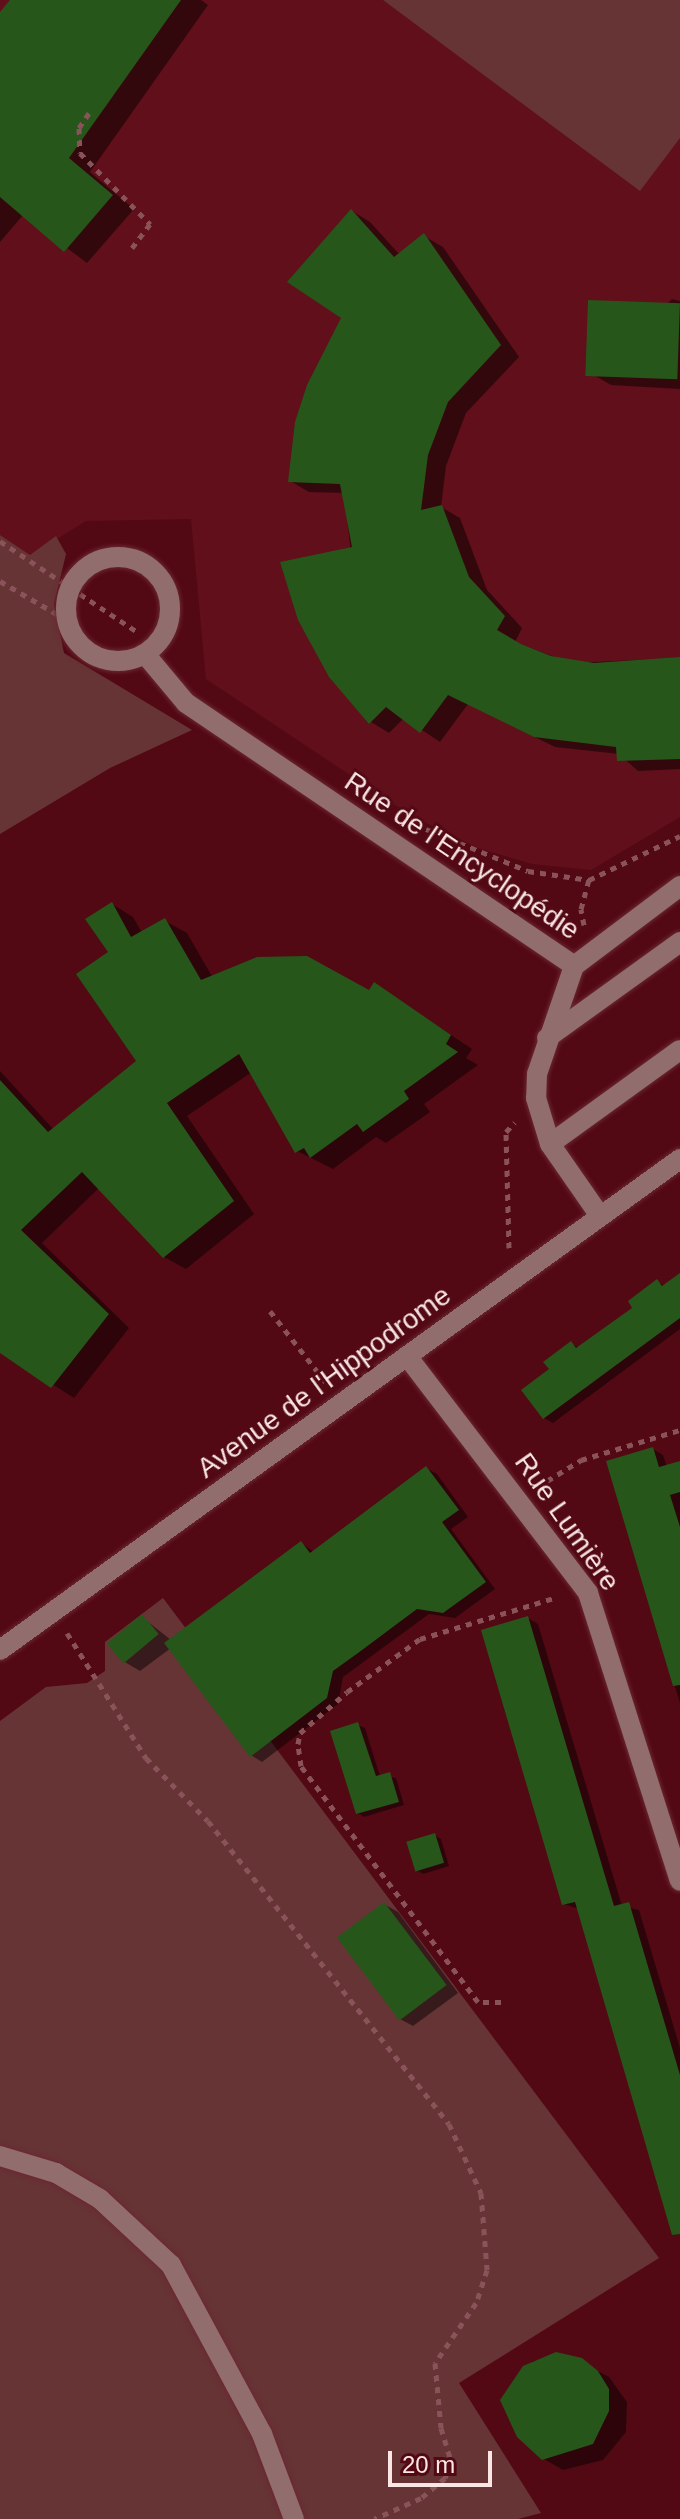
<!DOCTYPE html>
<html>
<head>
<meta charset="utf-8">
<style>
	body { margin:0 }
	#map { position:relative; width:680px; height:2519px; overflow:hidden; background:#530914; font-family:Arial,sans-serif }
	div>[style] { position:absolute }
	[style*='--x'] { left:calc(var(--x)*1px); top:calc(var(--y)*1px); width:calc(var(--w)*1px); rotate:calc(var(--a)*1deg) }
	.built>* { inset:0; background:#610f1a }
	.green>* { inset:0; background:#673435 }
	.shadow>* { inset:0; background:#0007 }
	.building>* { inset:0; background:#27561b; transform-origin:0 0 }
	.path>* { height:5px; margin-top:-2.5px; transform-origin:0; background:repeating-linear-gradient(90deg,#8a5259 0 6px,transparent 0 12px) }
	.roads { filter:drop-shadow(0 0 2px #6a2831) drop-shadow(0 0 2px #6a2831) }
	.minor>* { height:20px; margin:-10px; padding:0 10px; transform-origin:10px; border-radius:10px; background:#926d6d }
	.minor>.ring { margin:-10px; padding:0; box-sizing:content-box; background:none; border:20px solid #926d6d; border-radius:50% }
	span { translate:-50% -50%; white-space:nowrap; text-align:center; line-height:1.15; -webkit-text-stroke:6px #530914; paint-order:stroke }
	.street-label { font-size:28px; color:#f9e6e5 }
	.scale { position:absolute; left:388px; top:2451px; width:104px; height:36px; box-sizing:border-box; border:4px solid #f9e6e5; border-top:0; padding-left:10px; font-size:24px; line-height:28px; white-space:nowrap; color:#f9e6e5; -webkit-text-stroke:6px #530914; paint-order:stroke }
</style>
</head>
<body>
<div id="map">
	<div class="built">
		<div style="clip-path:polygon(0 0,680px 0,680px 817px,591px 870px,532px 864px,478px 848px,410px 815px,206px 679px,191px 519px,86px 521px,30px 556px,0 535px)"></div>
	</div>
	<div class="green">
		<div style="clip-path:polygon(383px 0,680px 0,680px 138px,640px 191px)"></div>
		<div style="clip-path:polygon(0 535px,30px 555px,56px 536px,66px 554px,54px 604px,64px 653px,192px 730px,110px 768px,0 834px)"></div>
		<div style="clip-path:polygon(163px 1598px,659px 2258px,459px 2383px,541px 2513px,518px 2519px,0 2519px,0 1721px,46px 1687px,87px 1683px,105px 1671px,105px 1642px)"></div>
	</div>
	<div class="shadow">
		<div style="clip-path:polygon(13px 0,201px 0,208px 5px,90px 172px,134px 209px,87px 263px,23px 215px,0 242px,0 15px)"></div>
		<div style="clip-path:polygon(352px 211px,370px 222px,400px 255px,424px 236px,443px 247px,519px 357px,466px 413px,446px 466px,441px 507px,460px 518px,487px 590px,522px 628px,515px 642px,571px 663px,680px 658px,680px 769px,638px 771px,619px 754px,555px 747px,468px 704px,440px 742px,404px 718px,389px 733px,371px 722px,344px 493px,309px 492px,290px 481px,344px 317px)"></div>
		<div style="clip-path:polygon(672px 299px,680px 301px,680px 389px,611px 385px,592px 374px)"></div>
		<div style="clip-path:polygon(112px 904px,133px 917px,142px 933px,165px 921px,187px 933px,213px 978px,396px 998px,472px 1049px,466px 1058px,478px 1065px,424px 1104px,430px 1112px,386px 1143px,376px 1137px,333px 1169px,297px 1151px,252px 1072px,187px 1116px,254px 1214px,186px 1269px,164px 1257px,99px 1188px,42px 1243px,129px 1328px,74px 1398px,0 1351px,0 1071px,54px 1130px,139px 1062px)"></div>
		<div style="clip-path:polygon(680px 1275px,680px 1329px,553px 1423px,544px 1418px,552px 1369px,571px 1344px,580px 1348px,635px 1308px,657px 1281px,664px 1286px)"></div>
		<div style="clip-path:polygon(653px 1449px,663px 1455px,667px 1467px,680px 1463px,680px 1703px,608px 1462px)"></div>
		<div style="clip-path:polygon(426px 1468px,437px 1474px,468px 1517px,451px 1529px,495px 1589px,455px 1618px,429px 1614px,343px 1677px,338px 1704px,262px 1762px,251px 1755px,171px 1648px,140px 1671px,123px 1661px,142px 1617px,171px 1640px,301px 1543px,314px 1552px)"></div>
		<div style="clip-path:polygon(528px 1618px,538px 1624px,622px 1906px,639px 1910px,680px 2048px,680px 2188px,579px 1909px,564px 1904px)"></div>
		<div style="clip-path:polygon(358px 1725px,365px 1728px,380px 1776px,396px 1778px,404px 1805px,364px 1817px,358px 1813px)"></div>
		<div style="clip-path:polygon(434px 1835px,441px 1839px,449px 1866px,423px 1874px,417px 1870px)"></div>
		<div style="clip-path:polygon(384px 1904px,398px 1912px,458px 1993px,413px 2026px,400px 2019px)"></div>
		<div style="clip-path:polygon(572px 2357px,609px 2377px,627px 2402px,626px 2432px,603px 2460px,563px 2470px,544px 2459px,503px 2400px,533px 2361px)"></div>
	</div>
	<div class="building">
		<div style="clip-path:polygon(10px 0,181px 0,69px 158px,113px 195px,64px 252px,0 197px,0 12px)"></div>
		<div style="clip-path:polygon(351px 209px,394px 257px,424px 233px,501px 345px,448px 402px,428px 455px,421px 510px,442px 505px,469px 577px,505px 616px,497px 630px,521px 644px,551px 656px,594px 663px,680px 657px,680px 759px,617px 761px,616px 747px,534px 737px,448px 695px,420px 733px,386px 707px,369px 724px,329px 677px,298px 620px,280px 562px,352px 547px,340px 484px,288px 482px,295px 422px,307px 385px,341px 318px,287px 282px)"></div>
		<div style="left:588px;top:300px;width:92px;height:76px;rotate:2deg"></div>
		<div style="clip-path:polygon(112px 902px,131px 937px,165px 918px,201px 980px,257px 957px,307px 956px,369px 990px,374px 982px,451px 1035px,446px 1044px,458px 1052px,404px 1091px,409px 1099px,363px 1132px,357px 1124px,310px 1158px,304px 1148px,295px 1153px,239px 1054px,167px 1103px,234px 1201px,163px 1258px,82px 1172px,21px 1230px,109px 1314px,51px 1388px,0 1353px,0 1080px,48px 1132px,136px 1061px,76px 974px,108px 952px,85px 919px)"></div>
		<div style="clip-path:polygon(680px 1273px,680px 1318px,543px 1419px,521px 1390px,549px 1369px,543px 1362px,571px 1341px,576px 1348px,632px 1308px,628px 1301px,657px 1279px,662px 1286px)"></div>
		<div style="clip-path:polygon(653px 1447px,659px 1467px,680px 1461px,680px 1492px,670px 1495px,680px 1527px,680px 1685px,673px 1686px,606px 1461px)"></div>
		<div style="clip-path:polygon(426px 1466px,459px 1510px,442px 1522px,486px 1582px,443px 1613px,417px 1609px,358px 1653px,333px 1671px,327px 1698px,250px 1757px,164px 1643px,301px 1541px,310px 1553px)"></div>
		<div style="left:142px;top:1614px;width:26px;height:46px;rotate:50deg"></div>
		<div style="clip-path:polygon(528px 1616px,614px 1906px,629px 1902px,680px 2075px,680px 2234px,672px 2235px,575px 1902px,562px 1905px,481px 1630px)"></div>
		<div style="clip-path:polygon(358px 1722px,376px 1776px,390px 1772px,399px 1802px,356px 1814px,330px 1731px)"></div>
		<div style="left:435px;top:1833px;width:31px;height:30px;rotate:73deg"></div>
		<div style="left:384px;top:1902px;width:104px;height:59px;rotate:53deg"></div>
		<div style="clip-path:polygon(556px 2352px,582px 2358px,598px 2371px,609px 2389px,609px 2411px,593px 2444px,542px 2460px,517px 2437px,500px 2400px,523px 2366px)"></div>
	</div>
	<div class="path">
		<div style="--x:89;--y:113;--w:18;--a:124"></div>
		<div style="--x:79;--y:128;--w:25;--a:88"></div>
		<div style="--x:80;--y:153;--w:100;--a:45.4"></div>
		<div style="--x:150;--y:224;--w:30;--a:127"></div>
		<div style="--x:0;--y:541;--w:163;--a:33.5"></div>
		<div style="--x:0;--y:581;--w:78;--a:30.2"></div>
		<div style="--x:426;--y:829;--w:110;--a:22.4"></div>
		<div style="--x:528;--y:871;--w:62;--a:8.4"></div>
		<div style="--x:589;--y:880;--w:101;--a:-25.8"></div>
		<div style="--x:584;--y:925;--w:16;--a:-101"></div>
		<div style="--x:581;--y:909;--w:30;--a:-75"></div>
		<div style="--x:509;--y:1248;--w:116;--a:-91.5"></div>
		<div style="--x:506;--y:1132;--w:13;--a:-48"></div>
		<div style="--x:270;--y:1311;--w:93;--a:52"></div>
		<div style="--x:537;--y:1487;--w:52;--a:-31.5"></div>
		<div style="--x:581;--y:1460;--w:103;--a:-16.9"></div>
		<div style="--x:67;--y:1633;--w:148;--a:57.7"></div>
		<div style="--x:146;--y:1758;--w:88;--a:45.5"></div>
		<div style="--x:208;--y:1821;--w:387;--a:51.5"></div>
		<div style="--x:449;--y:2124;--w:76;--a:65.1"></div>
		<div style="--x:481;--y:2193;--w:77;--a:85.5"></div>
		<div style="--x:487;--y:2270;--w:35;--a:108"></div>
		<div style="--x:476;--y:2303;--w:73;--a:124.3"></div>
		<div style="--x:435;--y:2363;--w:65;--a:84.7"></div>
		<div style="--x:441;--y:2428;--w:34;--a:73"></div>
		<div style="--x:451;--y:2461;--w:18;--a:109"></div>
		<div style="--x:445;--y:2478;--w:31;--a:140"></div>
		<div style="--x:421;--y:2498;--w:51;--a:155.9"></div>
		<div style="--x:501;--y:2002;--w:23;--a:180"></div>
		<div style="--x:478;--y:2002;--w:295;--a:-126.9"></div>
		<div style="--x:301;--y:1766;--w:22;--a:-98"></div>
		<div style="--x:298;--y:1744;--w:11;--a:-80"></div>
		<div style="--x:300;--y:1733;--w:62;--a:-41.1"></div>
		<div style="--x:347;--y:1692;--w:90;--a:-36"></div>
		<div style="--x:420;--y:1639;--w:143;--a:-17"></div>
	</div>
	<div class="roads">
		<div class="minor">
			<div class="ring" style="left:66px;top:557px;width:84px;height:84px"></div>
			<div style="--x:145;--y:654;--w:64;--a:50.1"></div>
			<div style="--x:186;--y:703;--w:469;--a:34.1"></div>
			<div style="--x:574;--y:966;--w:114;--a:108.9"></div>
			<div style="--x:537;--y:1074;--w:24;--a:92"></div>
			<div style="--x:536;--y:1098;--w:48;--a:73.1"></div>
			<div style="--x:550;--y:1144;--w:88;--a:55.2"></div>
			<div style="--x:574;--y:966;--w:133;--a:-37"></div>
			<div style="--x:547;--y:1038;--w:164;--a:-35.8"></div>
			<div style="--x:550;--y:1144;--w:160;--a:-35.9"></div>
			<div style="--x:407;--y:1356;--w:298;--a:52.6"></div>
			<div style="--x:588;--y:1593;--w:302;--a:72.3"></div>
			<div style="--x:0;--y:1650;--w:839;--a:-35.83"></div>
			<div style="--x:0;--y:2156;--w:59;--a:16.9"></div>
			<div style="--x:56;--y:2173;--w:51;--a:30.6"></div>
			<div style="--x:100;--y:2199;--w:97;--a:42.9"></div>
			<div style="--x:171;--y:2265;--w:192;--a:61.7"></div>
			<div style="--x:262;--y:2434;--w:91;--a:69.4"></div>
		</div>
	</div>
	<div class="street-label">
		<span style="left:462px;top:856px;rotate:34deg">Rue de l'Encyclopédie</span>
		<span style="left:324px;top:1382px;rotate:-36deg">Avenue de l'Hippodrome</span>
		<span style="left:567px;top:1522px;rotate:55deg">Rue Lumière</span>
	</div>
	<div class="scale">20 m</div>
</div>
</body>
</html>
